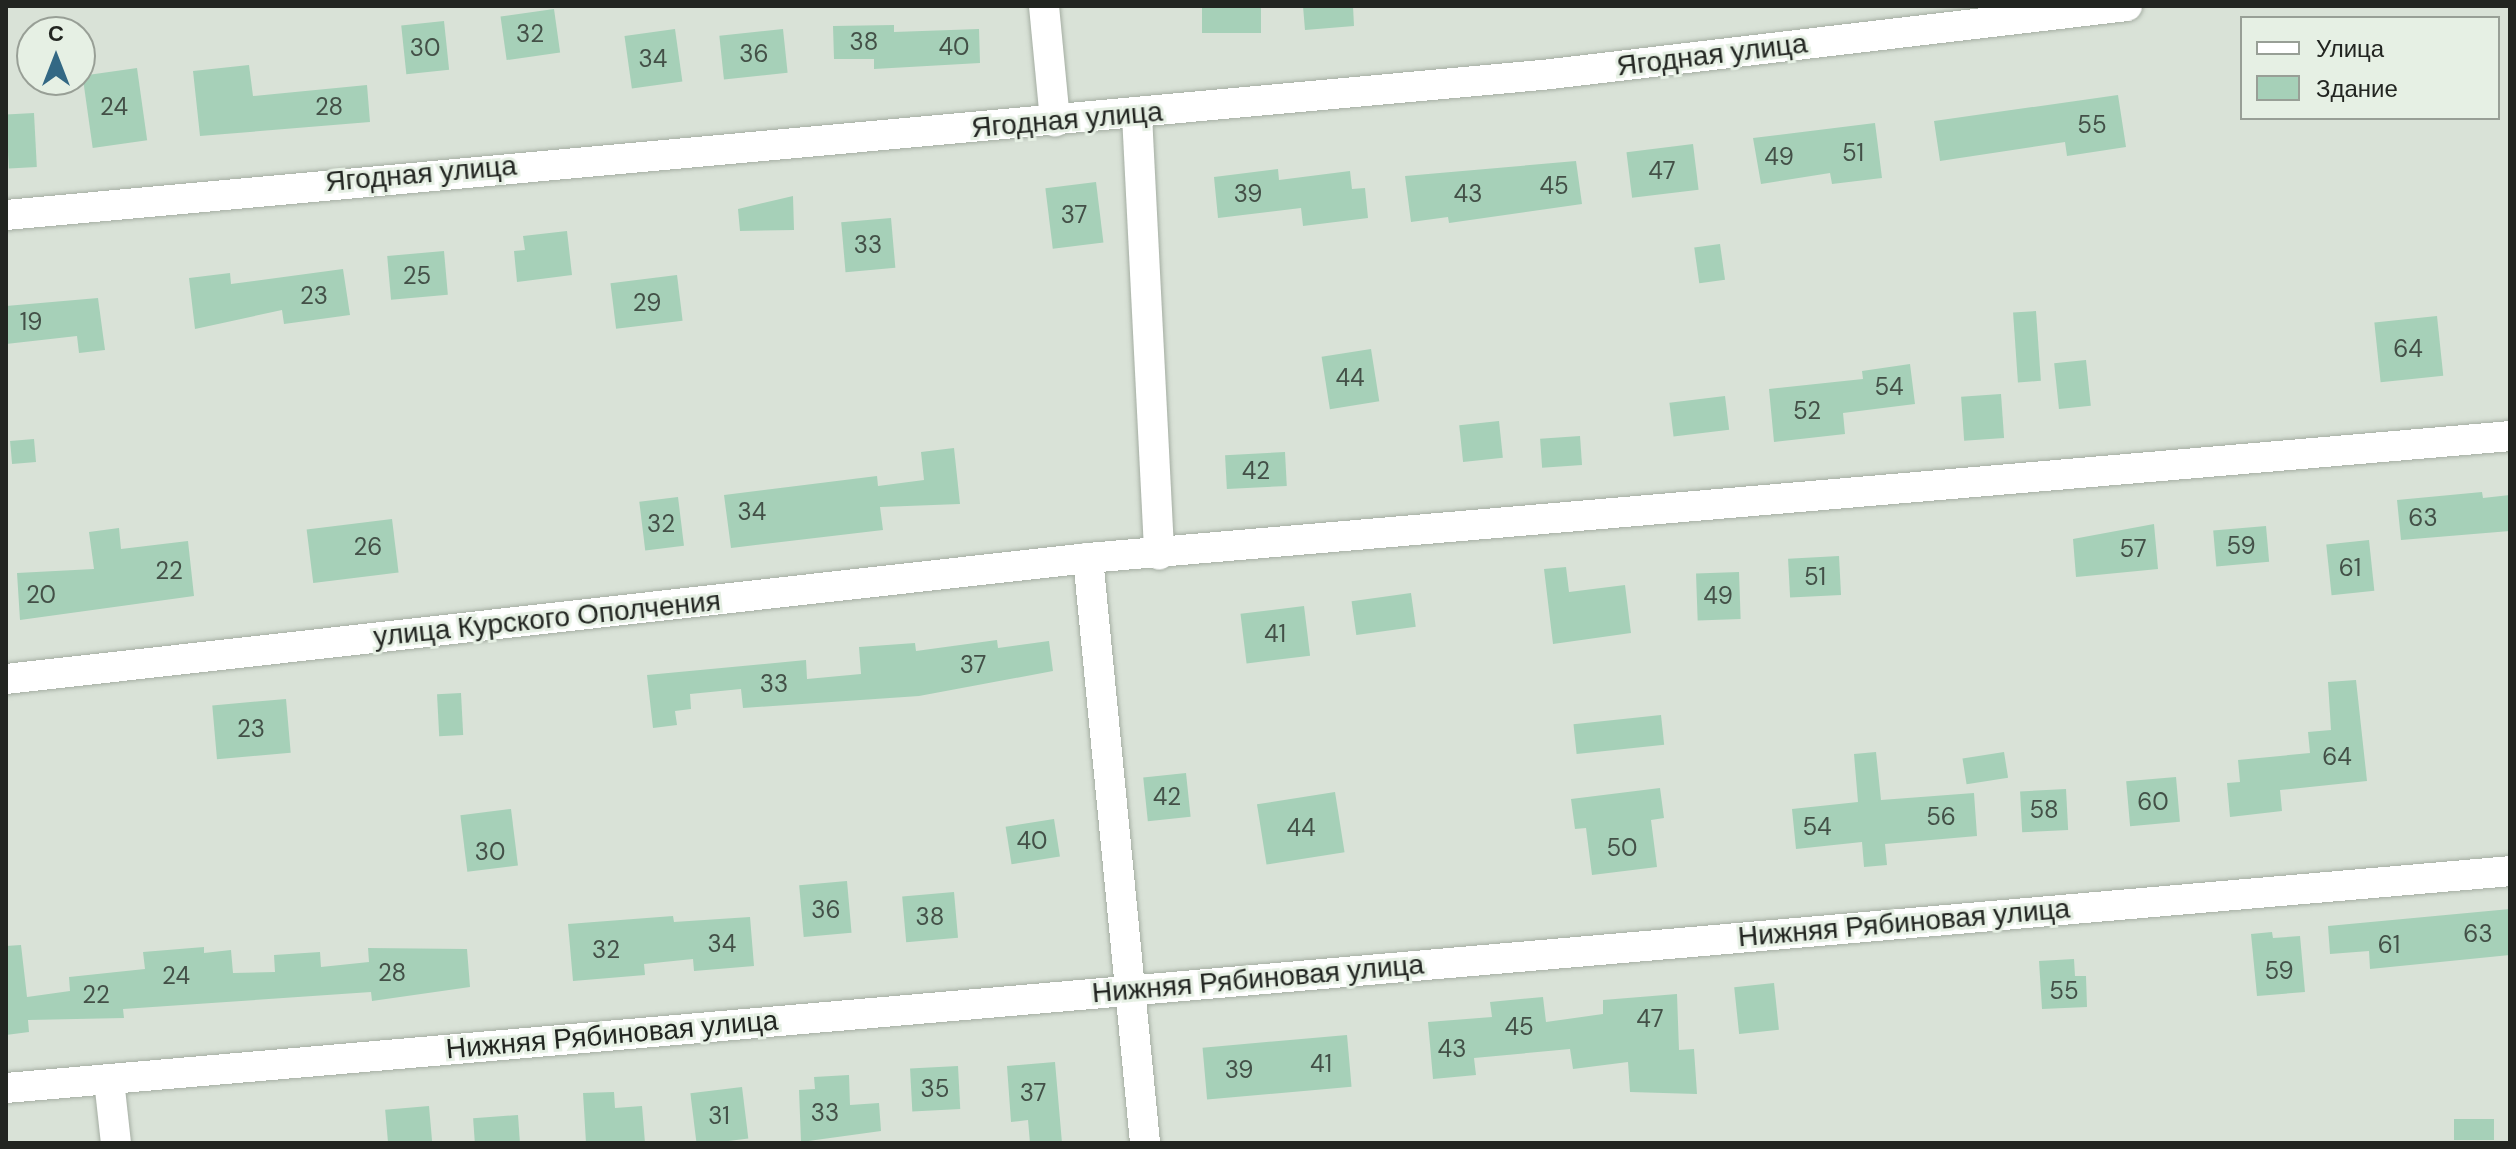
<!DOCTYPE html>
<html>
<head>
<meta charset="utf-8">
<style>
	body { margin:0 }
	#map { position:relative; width:2516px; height:1149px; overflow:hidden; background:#d9e2d7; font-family:"DM Sans",sans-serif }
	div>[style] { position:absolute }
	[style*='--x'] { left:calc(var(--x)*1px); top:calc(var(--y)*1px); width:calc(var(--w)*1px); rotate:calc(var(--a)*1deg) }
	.building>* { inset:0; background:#a6d0b8; transform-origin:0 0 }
	.roads { filter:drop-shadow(0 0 2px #a4ada2) drop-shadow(0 0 2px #a4ada2) }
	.street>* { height:30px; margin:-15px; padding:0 15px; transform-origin:15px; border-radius:15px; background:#fff }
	span { translate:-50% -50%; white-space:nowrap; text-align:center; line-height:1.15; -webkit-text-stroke:6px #e6f0e4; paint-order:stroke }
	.number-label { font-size:24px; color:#435047 }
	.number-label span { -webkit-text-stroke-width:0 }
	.street-label { font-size:28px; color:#222521 }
	.frame { position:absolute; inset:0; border:8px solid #222521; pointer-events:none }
	.legend { position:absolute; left:2240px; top:16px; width:260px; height:104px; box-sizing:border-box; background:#e6f0e4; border:2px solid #989f96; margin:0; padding:10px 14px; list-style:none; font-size:24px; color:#222521 }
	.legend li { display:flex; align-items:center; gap:16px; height:40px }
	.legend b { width:40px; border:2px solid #989f96 }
	.north { position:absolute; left:16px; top:16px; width:80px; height:80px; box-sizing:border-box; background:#e6f0e4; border:2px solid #989f96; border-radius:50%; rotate:0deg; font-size:22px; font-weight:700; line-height:32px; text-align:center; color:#222521 }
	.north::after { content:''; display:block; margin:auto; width:28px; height:36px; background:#336884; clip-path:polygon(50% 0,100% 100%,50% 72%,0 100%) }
</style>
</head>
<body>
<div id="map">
	<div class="building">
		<div style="left:1202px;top:6px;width:59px;height:27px"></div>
		<div style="clip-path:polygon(1303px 6px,1353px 6px,1354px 26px,1305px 30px)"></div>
		<div style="left:554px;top:9px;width:44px;height:54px;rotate:82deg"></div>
		<div style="left:444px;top:21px;width:49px;height:43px;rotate:84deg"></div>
		<div style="clip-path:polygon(894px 25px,894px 32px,979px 29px,980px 63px,874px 69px,874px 59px,834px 59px,833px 26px)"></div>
		<div style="left:675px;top:29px;width:53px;height:51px;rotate:82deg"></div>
		<div style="left:783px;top:29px;width:44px;height:64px;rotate:84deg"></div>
		<div style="clip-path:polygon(249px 65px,253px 96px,367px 85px,370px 122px,200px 136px,193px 71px)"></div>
		<div style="left:137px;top:68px;width:73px;height:55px;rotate:82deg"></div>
		<div style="clip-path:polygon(2118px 95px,2126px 147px,2067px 156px,2065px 142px,1940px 161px,1934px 121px)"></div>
		<div style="left:34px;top:113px;width:54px;height:28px;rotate:87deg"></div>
		<div style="clip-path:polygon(1875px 123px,1882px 178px,1832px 184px,1830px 173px,1761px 184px,1753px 138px)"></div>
		<div style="left:1693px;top:144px;width:46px;height:67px;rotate:83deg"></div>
		<div style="clip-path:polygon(1576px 161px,1582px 204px,1449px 223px,1448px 217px,1411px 222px,1405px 176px)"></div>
		<div style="clip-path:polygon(1278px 169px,1279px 180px,1350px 171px,1352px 189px,1365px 188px,1368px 218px,1303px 226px,1301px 208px,1218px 218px,1214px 177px)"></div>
		<div style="left:1096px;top:182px;width:61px;height:51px;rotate:83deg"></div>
		<div style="clip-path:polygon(793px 196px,794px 230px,740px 231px,738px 209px)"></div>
		<div style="left:891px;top:218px;width:50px;height:50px;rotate:85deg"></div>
		<div style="clip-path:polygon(567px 231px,572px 275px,517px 282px,514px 251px,525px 250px,523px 236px)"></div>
		<div style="left:1720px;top:244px;width:36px;height:26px;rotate:82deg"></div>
		<div style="left:444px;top:251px;width:44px;height:57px;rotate:85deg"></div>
		<div style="clip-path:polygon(343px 269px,350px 315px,284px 324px,282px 310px,195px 329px,189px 278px,230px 273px,231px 284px)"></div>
		<div style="left:677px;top:275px;width:46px;height:67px;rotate:83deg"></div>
		<div style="clip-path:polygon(98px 298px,105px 350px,79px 353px,77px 336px,6px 344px,6px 306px)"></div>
		<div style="left:2036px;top:311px;width:70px;height:23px;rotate:86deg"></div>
		<div style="left:2437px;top:316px;width:60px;height:63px;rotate:84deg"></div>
		<div style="left:1371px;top:349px;width:53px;height:50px;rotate:81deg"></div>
		<div style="left:2086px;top:360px;width:46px;height:32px;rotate:84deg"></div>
		<div style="clip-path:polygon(1910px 364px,1915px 404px,1843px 413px,1845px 434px,1774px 442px,1769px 389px,1863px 379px,1862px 371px)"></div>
		<div style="left:2001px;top:394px;width:44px;height:40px;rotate:86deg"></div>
		<div style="left:1725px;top:396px;width:34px;height:56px;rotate:83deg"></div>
		<div style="left:1499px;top:421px;width:37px;height:40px;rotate:84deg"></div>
		<div style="left:1580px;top:436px;width:29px;height:40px;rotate:86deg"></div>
		<div style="left:34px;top:439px;width:23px;height:24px;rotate:85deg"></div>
		<div style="clip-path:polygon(954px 448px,960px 504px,880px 507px,883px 530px,731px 548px,724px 495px,877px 476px,878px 486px,924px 480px,921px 452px)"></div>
		<div style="left:1285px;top:452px;width:34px;height:60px;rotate:87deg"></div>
		<div style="clip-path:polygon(2482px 492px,2483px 498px,2510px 495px,2510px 531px,2401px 540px,2397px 500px)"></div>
		<div style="left:678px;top:497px;width:49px;height:39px;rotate:83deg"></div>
		<div style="left:392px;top:519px;width:54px;height:86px;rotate:83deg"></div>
		<div style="clip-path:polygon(2154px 524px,2158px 569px,2076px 577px,2073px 539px)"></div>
		<div style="left:2266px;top:526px;width:36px;height:53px;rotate:85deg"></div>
		<div style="clip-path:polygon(119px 528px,121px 549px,188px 541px,194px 596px,20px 620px,17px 573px,94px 569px,89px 532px)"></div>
		<div style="left:2369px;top:540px;width:51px;height:43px;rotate:84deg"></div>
		<div style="left:1839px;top:556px;width:39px;height:51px;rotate:87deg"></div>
		<div style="clip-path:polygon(1566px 567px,1569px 592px,1625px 585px,1631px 633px,1553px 644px,1544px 569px)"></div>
		<div style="left:1739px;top:572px;width:47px;height:43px;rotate:88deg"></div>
		<div style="left:1411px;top:593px;width:34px;height:60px;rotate:82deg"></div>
		<div style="left:1304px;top:606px;width:50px;height:64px;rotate:83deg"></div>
		<div style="clip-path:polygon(997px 640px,998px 648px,1049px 641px,1053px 671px,919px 696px,743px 708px,741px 689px,690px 694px,691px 709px,675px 711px,677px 725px,653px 728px,647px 675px,806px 660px,807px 679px,861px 674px,859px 647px,915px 643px,916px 651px)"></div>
		<div style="clip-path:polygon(2356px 680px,2367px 781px,2280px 790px,2282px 811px,2230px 817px,2227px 783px,2240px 782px,2238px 760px,2310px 753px,2308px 732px,2331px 730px,2328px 682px)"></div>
		<div style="left:461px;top:693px;width:42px;height:24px;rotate:87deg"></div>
		<div style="left:286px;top:699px;width:54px;height:74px;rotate:85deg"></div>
		<div style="left:1661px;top:715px;width:30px;height:88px;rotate:84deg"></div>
		<div style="clip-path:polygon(1876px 752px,1881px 800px,1974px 793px,1977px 836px,1885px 844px,1887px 865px,1864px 867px,1862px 842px,1796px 849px,1792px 809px,1858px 802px,1854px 754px)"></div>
		<div style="left:2004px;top:752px;width:26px;height:42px;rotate:81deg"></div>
		<div style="left:1186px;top:773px;width:44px;height:43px;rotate:84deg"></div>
		<div style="left:2176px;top:777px;width:45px;height:50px;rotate:85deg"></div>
		<div style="clip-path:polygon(1660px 788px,1664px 818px,1651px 820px,1657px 867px,1592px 875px,1586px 828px,1575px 829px,1571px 799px)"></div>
		<div style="left:2066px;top:789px;width:41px;height:46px;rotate:87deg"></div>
		<div style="left:1335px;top:792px;width:61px;height:79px;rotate:81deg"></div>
		<div style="left:511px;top:809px;width:57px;height:51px;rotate:83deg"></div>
		<div style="left:1054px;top:819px;width:38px;height:49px;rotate:81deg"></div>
		<div style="left:847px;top:881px;width:52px;height:48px;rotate:85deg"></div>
		<div style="left:954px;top:892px;width:46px;height:52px;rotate:85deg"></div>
		<div style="clip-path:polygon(2510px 909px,2510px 955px,2370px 969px,2369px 951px,2330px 954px,2328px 926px)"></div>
		<div style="clip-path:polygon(673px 916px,674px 922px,750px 917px,754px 966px,694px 971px,693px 959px,644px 964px,645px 975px,573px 981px,568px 924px)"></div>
		<div style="clip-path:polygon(2272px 932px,2273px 938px,2300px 936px,2305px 992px,2257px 996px,2251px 934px)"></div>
		<div style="clip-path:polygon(21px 945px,27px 997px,70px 991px,69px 977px,145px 969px,143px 952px,204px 947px,204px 953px,231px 950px,233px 973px,275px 972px,274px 955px,320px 952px,321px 967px,369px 962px,368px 948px,467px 949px,470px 987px,372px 1001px,371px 992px,123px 1009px,124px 1018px,28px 1020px,29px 1032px,6px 1035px,6px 946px)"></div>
		<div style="clip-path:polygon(2074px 959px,2075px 976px,2086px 976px,2087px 1007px,2042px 1009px,2039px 961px)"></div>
		<div style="left:1774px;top:983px;width:47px;height:40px;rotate:84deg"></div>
		<div style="clip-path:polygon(1677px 994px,1679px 1050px,1694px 1049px,1697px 1094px,1630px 1092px,1628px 1062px,1573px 1069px,1570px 1049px,1474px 1058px,1476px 1075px,1433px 1079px,1428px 1022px,1492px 1017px,1490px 1002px,1543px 997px,1546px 1022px,1603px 1014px,1603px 1000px)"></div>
		<div style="left:1347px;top:1035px;width:52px;height:145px;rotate:85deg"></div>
		<div style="clip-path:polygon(1055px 1062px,1062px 1143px,1030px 1143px,1028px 1120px,1011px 1122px,1007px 1066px)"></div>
		<div style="left:958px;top:1066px;width:43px;height:48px;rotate:87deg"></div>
		<div style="clip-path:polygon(849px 1075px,850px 1105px,879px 1103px,881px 1131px,801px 1142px,799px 1090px,815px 1089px,814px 1077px)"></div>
		<div style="left:742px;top:1087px;width:52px;height:52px;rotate:83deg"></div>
		<div style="clip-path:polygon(614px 1092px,615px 1108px,642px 1106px,645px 1143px,586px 1143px,583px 1093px)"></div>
		<div style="left:429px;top:1106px;width:37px;height:44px;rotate:85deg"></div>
		<div style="left:518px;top:1115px;width:28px;height:45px;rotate:86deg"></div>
		<div style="left:2454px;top:1119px;width:40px;height:21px"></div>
	</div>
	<div class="roads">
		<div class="street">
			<div style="--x:1044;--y:6;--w:116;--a:84.5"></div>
			<div style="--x:1137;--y:115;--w:440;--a:87.1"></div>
			<div style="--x:6;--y:215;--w:1551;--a:-5.21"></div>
			<div style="--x:1551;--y:74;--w:580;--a:-6.73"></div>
			<div style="--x:1088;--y:558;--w:588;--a:84.43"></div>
			<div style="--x:6;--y:679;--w:1089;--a:-6.38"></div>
			<div style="--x:1088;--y:558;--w:1427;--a:-4.9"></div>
			<div style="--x:109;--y:1080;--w:63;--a:83.7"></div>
			<div style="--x:6;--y:1088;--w:2513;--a:-4.95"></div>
		</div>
	</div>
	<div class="number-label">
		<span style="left:530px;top:34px">32</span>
		<span style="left:864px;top:42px">38</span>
		<span style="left:954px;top:47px">40</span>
		<span style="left:425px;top:48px">30</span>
		<span style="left:754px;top:54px">36</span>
		<span style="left:653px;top:59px">34</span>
		<span style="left:114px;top:107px">24</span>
		<span style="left:329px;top:107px">28</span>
		<span style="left:2092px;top:125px">55</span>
		<span style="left:1853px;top:153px">51</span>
		<span style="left:1779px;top:157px">49</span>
		<span style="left:1662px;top:171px">47</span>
		<span style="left:1554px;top:186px">45</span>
		<span style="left:1248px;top:194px">39</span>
		<span style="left:1468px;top:194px">43</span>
		<span style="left:1074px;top:215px">37</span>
		<span style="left:868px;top:245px">33</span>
		<span style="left:417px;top:276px">25</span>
		<span style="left:314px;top:296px">23</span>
		<span style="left:647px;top:303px">29</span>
		<span style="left:31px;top:322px">19</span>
		<span style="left:2408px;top:349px">64</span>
		<span style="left:1350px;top:378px">44</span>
		<span style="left:1889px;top:387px">54</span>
		<span style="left:1807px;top:411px">52</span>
		<span style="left:1256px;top:471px">42</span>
		<span style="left:752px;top:512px">34</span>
		<span style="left:2423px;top:518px">63</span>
		<span style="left:661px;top:524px">32</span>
		<span style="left:2241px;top:546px">59</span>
		<span style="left:368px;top:547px">26</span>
		<span style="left:2133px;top:549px">57</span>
		<span style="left:2350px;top:568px">61</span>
		<span style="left:169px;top:571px">22</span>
		<span style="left:1815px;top:577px">51</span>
		<span style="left:41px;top:595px">20</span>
		<span style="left:1718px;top:596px">49</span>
		<span style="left:1275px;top:634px">41</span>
		<span style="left:973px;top:665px">37</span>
		<span style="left:774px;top:684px">33</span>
		<span style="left:251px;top:729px">23</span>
		<span style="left:2337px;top:757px">64</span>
		<span style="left:1167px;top:797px">42</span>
		<span style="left:2153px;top:802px">60</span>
		<span style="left:2044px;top:810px">58</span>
		<span style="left:1941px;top:817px">56</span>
		<span style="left:1817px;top:827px">54</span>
		<span style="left:1301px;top:828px">44</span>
		<span style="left:1032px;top:841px">40</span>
		<span style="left:1622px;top:848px">50</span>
		<span style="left:490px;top:852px">30</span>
		<span style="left:826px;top:910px">36</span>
		<span style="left:930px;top:917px">38</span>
		<span style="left:2478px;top:934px">63</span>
		<span style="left:722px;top:944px">34</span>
		<span style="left:2389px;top:945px">61</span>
		<span style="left:606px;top:950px">32</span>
		<span style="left:2279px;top:971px">59</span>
		<span style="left:392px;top:973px">28</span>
		<span style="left:176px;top:976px">24</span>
		<span style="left:2064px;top:991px">55</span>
		<span style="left:96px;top:995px">22</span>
		<span style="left:1650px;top:1019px">47</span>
		<span style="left:1519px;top:1027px">45</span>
		<span style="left:1452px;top:1049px">43</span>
		<span style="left:1321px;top:1064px">41</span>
		<span style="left:1239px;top:1070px">39</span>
		<span style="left:935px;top:1089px">35</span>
		<span style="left:1033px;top:1093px">37</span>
		<span style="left:825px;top:1113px">33</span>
		<span style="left:719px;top:1116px">31</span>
	</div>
	<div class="street-label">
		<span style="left:1712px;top:55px;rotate:-7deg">Ягодная улица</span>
		<span style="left:1067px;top:120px;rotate:-5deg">Ягодная улица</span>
		<span style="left:421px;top:174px;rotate:-5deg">Ягодная улица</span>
		<span style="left:547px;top:619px;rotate:-6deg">улица Курского Ополчения</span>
		<span style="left:1904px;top:923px;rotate:-5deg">Нижняя Рябиновая улица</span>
		<span style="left:1258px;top:979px;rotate:-5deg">Нижняя Рябиновая улица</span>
		<span style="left:612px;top:1035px;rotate:-5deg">Нижняя Рябиновая улица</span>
	</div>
	<div class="frame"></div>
	<ul class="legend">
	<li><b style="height:10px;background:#fff"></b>Улица</li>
	<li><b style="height:22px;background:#a6d0b8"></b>Здание</li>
	</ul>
	<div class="north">С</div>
</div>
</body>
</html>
